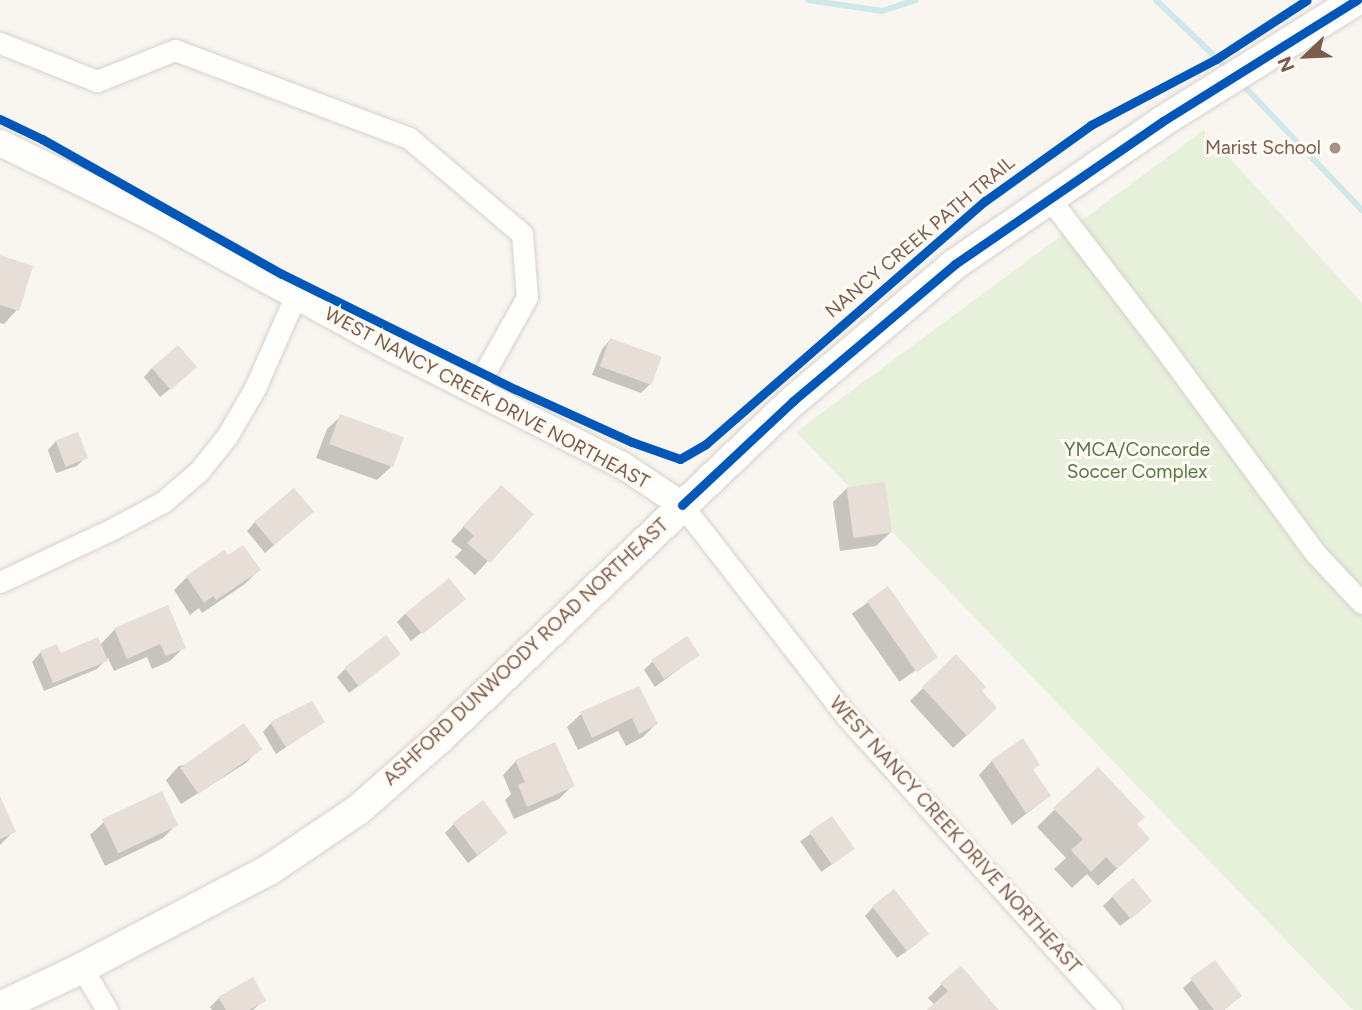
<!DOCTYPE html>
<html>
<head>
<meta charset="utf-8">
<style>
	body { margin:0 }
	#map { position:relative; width:1362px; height:1010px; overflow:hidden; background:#f9f5f0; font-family:Figtree,sans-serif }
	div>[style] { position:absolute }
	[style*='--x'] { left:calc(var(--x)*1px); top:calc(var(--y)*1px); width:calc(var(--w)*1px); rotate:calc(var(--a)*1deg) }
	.green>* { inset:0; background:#e7f0db }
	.shadow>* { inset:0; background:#0003; transform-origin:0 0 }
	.stream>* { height:6px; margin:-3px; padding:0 3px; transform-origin:3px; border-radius:3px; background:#d0e8ea }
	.building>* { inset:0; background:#e6ded7; transform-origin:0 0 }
	.roads { filter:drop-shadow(0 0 2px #d7d1cb) drop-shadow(0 0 2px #d7d1cb) }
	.minor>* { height:21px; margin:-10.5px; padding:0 10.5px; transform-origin:10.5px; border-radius:10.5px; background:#fefefd }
	.tertiary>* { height:26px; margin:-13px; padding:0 13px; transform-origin:13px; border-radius:13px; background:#fefefd }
	.secondary>* { height:30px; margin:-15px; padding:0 15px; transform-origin:15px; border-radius:15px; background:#fefefd }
	.cycleway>* { height:9px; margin:-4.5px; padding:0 4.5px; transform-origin:4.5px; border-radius:4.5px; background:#0057b8 }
	.dots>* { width:19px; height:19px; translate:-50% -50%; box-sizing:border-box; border:4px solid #fffaf3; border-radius:50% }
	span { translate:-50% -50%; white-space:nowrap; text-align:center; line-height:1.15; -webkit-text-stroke:6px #fffaf3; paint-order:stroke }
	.poi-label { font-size:19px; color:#7a5c4d }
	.right { translate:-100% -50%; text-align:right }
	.street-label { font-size:19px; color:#7a5c4d }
	.park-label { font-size:19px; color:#537a41 }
	.north { position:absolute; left:1271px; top:21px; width:70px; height:70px; -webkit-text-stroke:5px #fffaf3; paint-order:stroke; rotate:247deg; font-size:19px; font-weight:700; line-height:28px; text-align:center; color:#7a5c4d }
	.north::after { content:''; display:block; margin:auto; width:24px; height:32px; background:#7a5c4d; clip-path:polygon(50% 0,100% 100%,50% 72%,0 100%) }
</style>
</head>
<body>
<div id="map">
	<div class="green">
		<div style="clip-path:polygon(1204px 130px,1362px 303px,1362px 1010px,1353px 1010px,796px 432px)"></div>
	</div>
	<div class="shadow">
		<div style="clip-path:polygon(0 257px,17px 310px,4px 324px,0 323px)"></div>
		<div style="clip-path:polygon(610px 340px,650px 384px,641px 393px,592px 375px,602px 349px)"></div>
		<div style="clip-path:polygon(152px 368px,186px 376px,160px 397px,144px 377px)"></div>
		<div style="clip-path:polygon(341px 416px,391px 467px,377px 480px,316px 458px,327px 429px)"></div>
		<div style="clip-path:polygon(56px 441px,86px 457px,77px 466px,56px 473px,48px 450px)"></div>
		<div style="clip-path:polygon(847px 488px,890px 533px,876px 546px,840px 551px,833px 502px)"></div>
		<div style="clip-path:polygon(487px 500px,531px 514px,475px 575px,455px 557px,462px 550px,451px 541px)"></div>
		<div style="clip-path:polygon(303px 520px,265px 553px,247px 531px,255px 522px)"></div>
		<div style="clip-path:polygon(228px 558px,259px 570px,245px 584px,202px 613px,199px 608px,190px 615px,174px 590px,187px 577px)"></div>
		<div style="left:887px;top:589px;width:83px;height:43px;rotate:55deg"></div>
		<div style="clip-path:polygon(463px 599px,411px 641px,397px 622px,405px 614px)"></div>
		<div style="clip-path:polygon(115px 629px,184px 647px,170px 661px,152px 669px,147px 657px,114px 671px,108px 658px,97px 669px,44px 691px,32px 662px,40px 653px,56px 647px,60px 655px,100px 645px)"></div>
		<div style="clip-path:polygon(698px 655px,655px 687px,644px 670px,653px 661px)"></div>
		<div style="clip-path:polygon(390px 662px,349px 693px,337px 677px,345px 669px)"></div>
		<div style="clip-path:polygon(923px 688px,979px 691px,982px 721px,953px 748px,910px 701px)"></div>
		<div style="clip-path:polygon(599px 704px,656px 724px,643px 737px,626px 746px,618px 731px,578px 750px,567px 727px,581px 714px)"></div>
		<div style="clip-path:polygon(323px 722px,276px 754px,263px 732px,271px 723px)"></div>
		<div style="clip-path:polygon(259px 749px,246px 763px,181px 804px,166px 780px,179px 766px)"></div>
		<div style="clip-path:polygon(516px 761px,572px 786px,559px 799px,514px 819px,505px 800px,511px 794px,503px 775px)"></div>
		<div style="clip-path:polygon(992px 761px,1038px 764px,1032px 771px,1049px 796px,1012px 825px,979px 775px)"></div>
		<div style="clip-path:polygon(161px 794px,176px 825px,163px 838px,105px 866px,90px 835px,104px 822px)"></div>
		<div style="clip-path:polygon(0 800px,14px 831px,0 845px)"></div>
		<div style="clip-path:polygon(1055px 809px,1135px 825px,1130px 857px,1098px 886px,1087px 874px,1072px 888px,1054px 869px,1066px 858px,1037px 827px)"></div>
		<div style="left:832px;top:819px;width:37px;height:39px;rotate:55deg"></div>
		<div style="clip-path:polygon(454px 824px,497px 841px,468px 863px,445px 833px)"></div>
		<div style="clip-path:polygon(1112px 897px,1141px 910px,1120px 926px,1103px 906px)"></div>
		<div style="clip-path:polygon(873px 907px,918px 943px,897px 958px,865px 916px)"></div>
		<div style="clip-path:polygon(1192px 980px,1240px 996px,1224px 1010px,1199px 1010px,1183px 988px)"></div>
		<div style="clip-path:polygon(942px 984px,996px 1010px,929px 1010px,935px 1005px,928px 998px)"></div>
		<div style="clip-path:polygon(219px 998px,264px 1000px,253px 1010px,212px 1010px,210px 1007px)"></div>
	</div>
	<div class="stream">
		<div style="--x:808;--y:0;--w:75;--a:8.5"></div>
		<div style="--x:882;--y:11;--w:35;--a:-18"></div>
		<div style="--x:1156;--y:0;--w:100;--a:43.8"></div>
		<div style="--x:1240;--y:82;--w:177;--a:46.4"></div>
	</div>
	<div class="building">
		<div style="clip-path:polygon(0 255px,33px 266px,19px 311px,0 305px)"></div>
		<div style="left:610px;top:338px;width:55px;height:30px;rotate:20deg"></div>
		<div style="left:178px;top:345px;width:29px;height:35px;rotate:49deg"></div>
		<div style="left:340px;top:414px;width:68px;height:32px;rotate:20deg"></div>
		<div style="left:78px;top:432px;width:28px;height:24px;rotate:69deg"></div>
		<div style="left:885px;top:482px;width:51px;height:39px;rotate:82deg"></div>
		<div style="clip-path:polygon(501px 485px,534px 514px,490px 563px,467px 543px,474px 536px,463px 526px)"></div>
		<div style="left:294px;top:488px;width:31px;height:52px;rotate:50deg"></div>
		<div style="clip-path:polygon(243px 545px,261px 570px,216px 600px,213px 596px,204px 603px,186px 576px,224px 550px,228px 555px)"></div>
		<div style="left:449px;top:578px;width:27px;height:56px;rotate:51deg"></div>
		<div style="left:888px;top:586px;width:87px;height:26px;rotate:55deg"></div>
		<div style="clip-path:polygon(168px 605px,186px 648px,166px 656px,160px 644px,127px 659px,114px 628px)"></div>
		<div style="left:386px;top:635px;width:24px;height:53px;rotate:52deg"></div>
		<div style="left:687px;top:636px;width:23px;height:43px;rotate:56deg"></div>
		<div style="clip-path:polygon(98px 637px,108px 661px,53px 683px,40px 651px,57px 644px,61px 653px)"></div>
		<div style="clip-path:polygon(956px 654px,986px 687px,982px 691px,997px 708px,967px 736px,922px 687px)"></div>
		<div style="clip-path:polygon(639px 686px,658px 724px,639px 734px,632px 718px,592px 738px,580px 712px)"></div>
		<div style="clip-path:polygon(312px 701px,325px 722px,286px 747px,270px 722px)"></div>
		<div style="left:244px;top:723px;width:32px;height:78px;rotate:55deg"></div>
		<div style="clip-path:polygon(1023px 738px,1040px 765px,1033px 769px,1051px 796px,1026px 813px,991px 760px)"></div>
		<div style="clip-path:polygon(555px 742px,575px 786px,527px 807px,518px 785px,525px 782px,515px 760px)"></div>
		<div style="clip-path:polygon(1098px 767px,1145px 817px,1137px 824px,1150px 839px,1117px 869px,1106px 857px,1091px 872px,1071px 850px,1083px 839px,1053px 808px)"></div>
		<div style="left:162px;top:791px;width:38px;height:66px;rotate:65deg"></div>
		<div style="clip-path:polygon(0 796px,16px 832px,0 839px)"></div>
		<div style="left:483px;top:800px;width:41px;height:38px;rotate:53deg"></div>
		<div style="left:832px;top:816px;width:40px;height:28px;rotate:55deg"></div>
		<div style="left:1133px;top:878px;width:30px;height:28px;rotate:50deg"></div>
		<div style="left:894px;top:889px;width:57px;height:28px;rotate:52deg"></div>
		<div style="clip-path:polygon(1215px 960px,1242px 996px,1224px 1010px,1214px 1010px,1190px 978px)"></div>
		<div style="clip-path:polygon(961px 966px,999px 1010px,927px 1010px,948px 991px,940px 983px)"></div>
		<div style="clip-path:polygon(253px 977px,266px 1001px,249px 1010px,226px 1010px,218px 997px)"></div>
	</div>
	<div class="roads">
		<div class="minor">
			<div style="--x:0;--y:43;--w:104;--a:21.4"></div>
			<div style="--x:97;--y:81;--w:84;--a:-21.7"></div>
			<div style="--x:175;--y:50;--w:250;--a:20.6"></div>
			<div style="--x:409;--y:138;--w:148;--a:40.3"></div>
			<div style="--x:522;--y:234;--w:63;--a:85.5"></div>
			<div style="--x:527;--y:297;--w:107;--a:119.2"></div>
			<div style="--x:1049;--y:198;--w:184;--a:52.5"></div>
			<div style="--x:1161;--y:344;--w:261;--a:53.6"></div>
			<div style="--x:1316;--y:554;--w:67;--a:46.8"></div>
			<div style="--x:682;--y:505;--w:267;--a:52.1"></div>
			<div style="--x:846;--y:716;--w:396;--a:48"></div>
			<div style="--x:0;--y:582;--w:126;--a:-25.3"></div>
			<div style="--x:114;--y:528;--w:55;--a:-28"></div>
			<div style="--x:163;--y:502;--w:48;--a:-40.7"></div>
			<div style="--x:199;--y:471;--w:45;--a:-51.3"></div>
			<div style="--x:227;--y:436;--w:56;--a:-59.7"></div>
			<div style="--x:255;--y:388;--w:99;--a:-66.3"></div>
			<div style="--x:82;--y:968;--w:49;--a:59.2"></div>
		</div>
		<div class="tertiary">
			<div style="--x:0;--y:143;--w:169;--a:26"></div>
			<div style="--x:152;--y:217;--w:275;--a:28.7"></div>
			<div style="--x:393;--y:349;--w:257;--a:26.9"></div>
			<div style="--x:622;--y:465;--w:72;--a:33.7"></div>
		</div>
		<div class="secondary">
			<div style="--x:0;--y:1007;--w:91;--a:-25.4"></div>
			<div style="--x:82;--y:968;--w:211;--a:-27.7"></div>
			<div style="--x:269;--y:870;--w:107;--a:-34"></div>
			<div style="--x:358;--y:810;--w:109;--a:-41.3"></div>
			<div style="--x:440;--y:738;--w:488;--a:-43.7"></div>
			<div style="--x:793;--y:401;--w:212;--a:-40.2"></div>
			<div style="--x:955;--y:264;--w:252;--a:-34.5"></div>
			<div style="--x:1163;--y:121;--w:229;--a:-32"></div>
		</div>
	</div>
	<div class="cycleway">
		<div style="--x:0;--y:119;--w:47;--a:25.5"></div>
		<div style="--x:42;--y:139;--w:275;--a:29.4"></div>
		<div style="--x:282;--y:274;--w:260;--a:26.3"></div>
		<div style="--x:515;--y:389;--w:128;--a:24.4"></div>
		<div style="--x:632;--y:442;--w:51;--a:19.5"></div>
		<div style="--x:680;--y:459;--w:30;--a:-30"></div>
		<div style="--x:706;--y:444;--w:370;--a:-41.1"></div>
		<div style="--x:985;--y:201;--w:130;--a:-35.6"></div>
		<div style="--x:1091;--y:125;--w:141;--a:-27.8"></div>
		<div style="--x:1216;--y:59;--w:108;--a:-33"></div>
		<div style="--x:682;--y:505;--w:152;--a:-43.1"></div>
		<div style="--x:793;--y:401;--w:212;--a:-40.2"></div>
		<div style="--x:955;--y:264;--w:252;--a:-34.5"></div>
		<div style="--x:1163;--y:121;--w:229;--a:-32"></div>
	</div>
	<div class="dots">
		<div style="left:1335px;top:148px;background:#a69286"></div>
	</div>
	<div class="poi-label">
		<span class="right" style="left:1321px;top:148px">Marist School</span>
	</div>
	<div class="street-label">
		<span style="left:920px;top:237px;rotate:-40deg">NANCY CREEK PATH TRAIL</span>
		<span style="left:487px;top:398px;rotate:28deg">WEST NANCY CREEK DRIVE NORTHEAST</span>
		<span style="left:526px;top:652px;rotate:-43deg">ASHFORD DUNWOODY ROAD NORTHEAST</span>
		<span style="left:955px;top:835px;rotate:48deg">WEST NANCY CREEK DRIVE NORTHEAST</span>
	</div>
	<div class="park-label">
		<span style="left:1137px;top:461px">YMCA/Concorde<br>Soccer Complex</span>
	</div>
	<div class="north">N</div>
</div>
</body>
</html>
